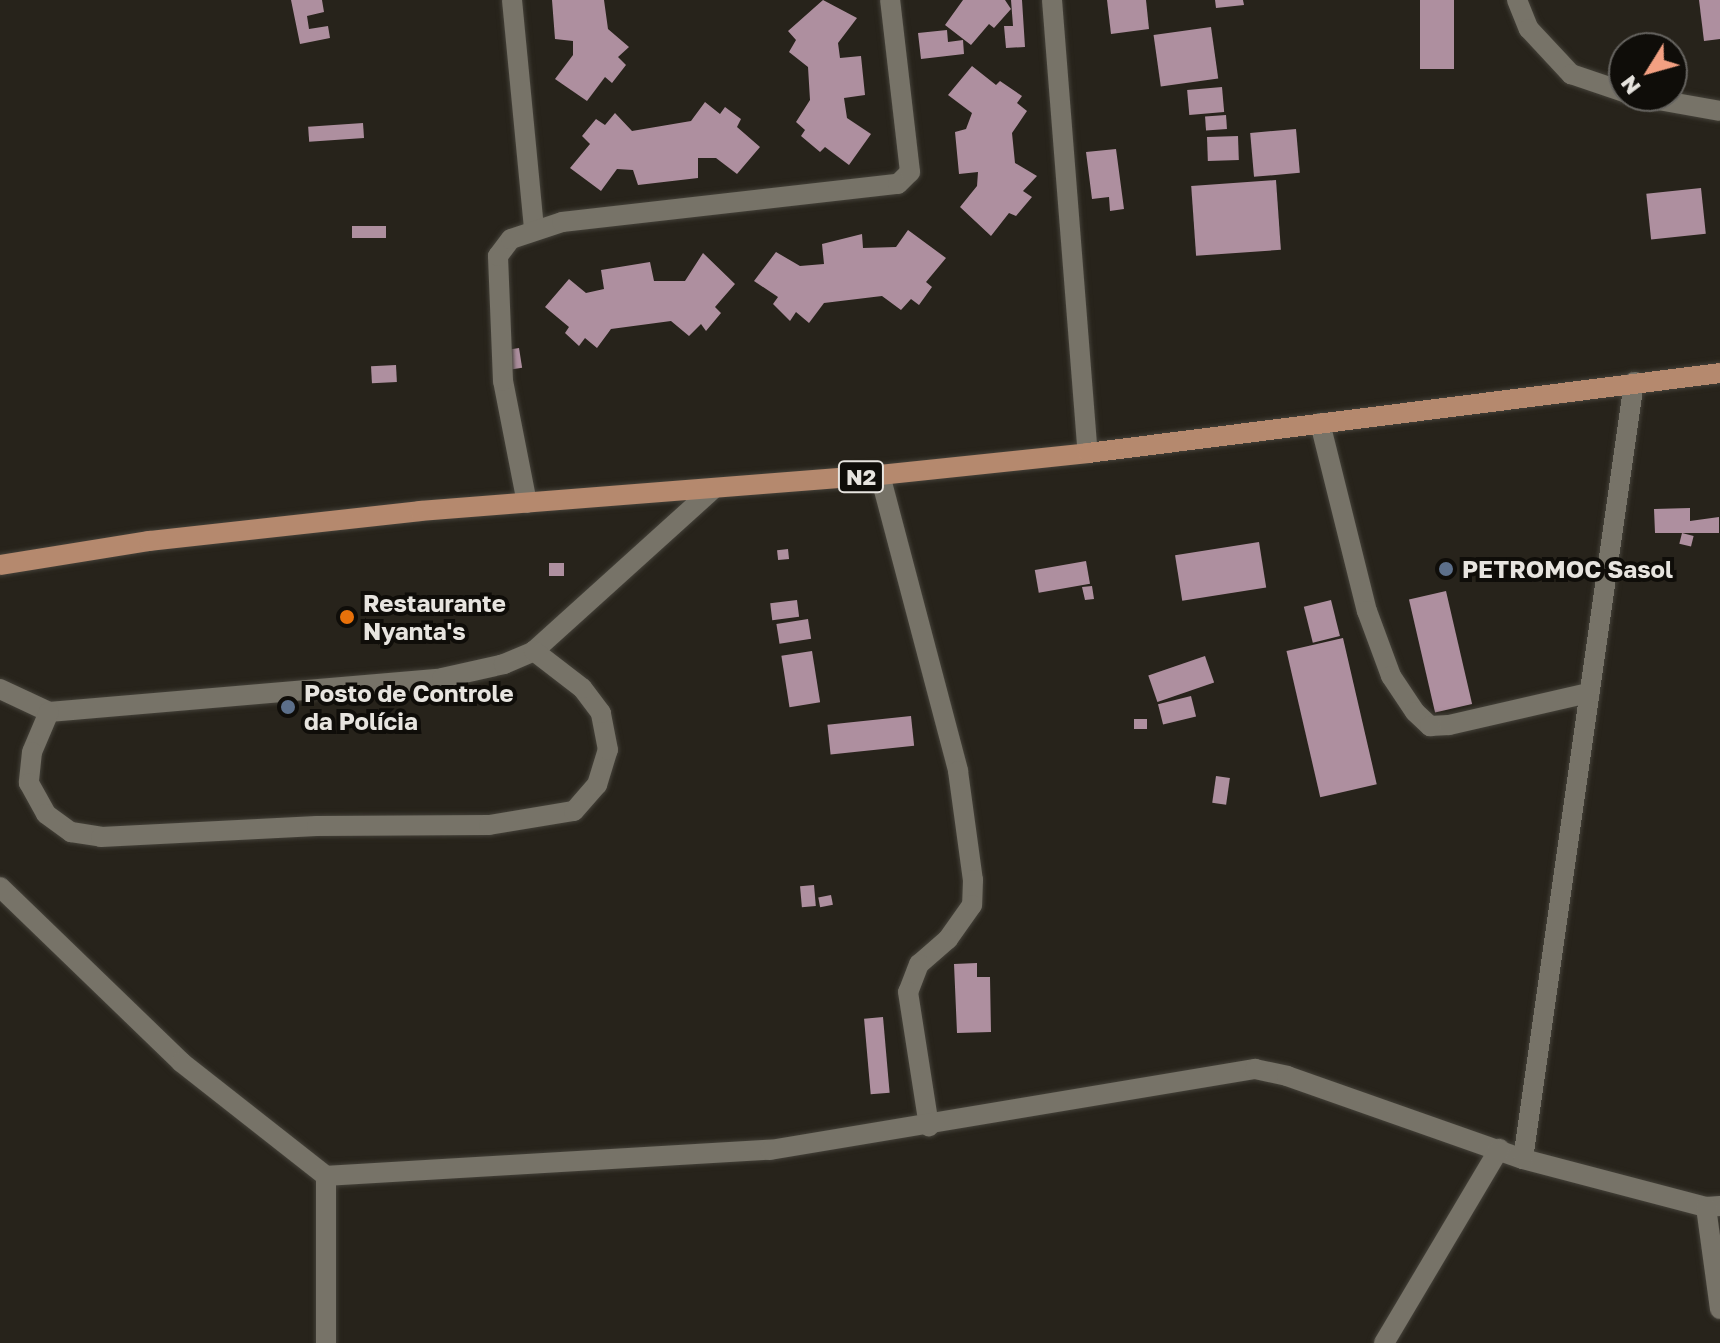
<!DOCTYPE html>
<html>
<head>
<meta charset="utf-8">
<style>
	body { margin:0 }
	#map { position:relative; width:1720px; height:1343px; overflow:hidden; background:#27231b; font-family:"Golos Text",sans-serif }
	div>[style] { position:absolute }
	[style*='--x'] { left:calc(var(--x)*1px); top:calc(var(--y)*1px); width:calc(var(--w)*1px); rotate:calc(var(--a)*1deg) }
	.building>* { inset:0; background:#ae8f9f; transform-origin:0 0 }
	.roads { filter:drop-shadow(0 0 2px #444139) drop-shadow(0 0 2px #444139) }
	.minor>* { height:20px; margin:-10px; padding:0 10px; transform-origin:10px; border-radius:10px; background:#777368 }
	.major>* { height:20px; margin:-10px; padding:0 10px; transform-origin:10px; border-radius:10px; background:#b5896e }
	.dots>* { width:22px; height:22px; translate:-50% -50%; box-sizing:border-box; border:4px solid #0f0d09; border-radius:50% }
	span { translate:-50% -50%; white-space:nowrap; text-align:center; line-height:1.15; -webkit-text-stroke:8px #0f0d09; paint-order:stroke }
	.shield-label span { padding:2px 6px; background:#0f0d09; border:2px solid; border-radius:6px; -webkit-text-stroke-width:0 }
	.shield-label { font-size:22px; color:#e7e4df; font-weight:700 }
	.poi-label { font-size:24px; color:#e7e4df; font-weight:700 }
	.left { translate:0 -50%; text-align:left }
	.north { position:absolute; left:1608px; top:32px; width:80px; height:80px; box-sizing:border-box; background:#0f0d09; border:2px solid #65635f; border-radius:50%; rotate:233deg; font-size:22px; font-weight:700; line-height:32px; text-align:center; color:#e7e4df }
	.north::after { content:''; display:block; margin:auto; width:28px; height:36px; background:#f3a082; clip-path:polygon(50% 0,100% 100%,50% 72%,0 100%) }
</style>
</head>
<body>
<div id="map">
	<div class="building">
		<div style="clip-path:polygon(291px 0,322px 0,324px 12px,307px 16px,309px 29px,328px 26px,330px 38px,300px 44px)"></div>
		<div style="clip-path:polygon(552px 0,604px 0,608px 29px,629px 47px,618px 57px,626px 65px,612px 83px,605px 77px,587px 101px,555px 79px,573px 55px,573px 41px,555px 39px)"></div>
		<div style="clip-path:polygon(823px 0,857px 18px,838px 43px,840px 58px,861px 56px,865px 95px,844px 98px,847px 118px,871px 134px,849px 165px,825px 147px,820px 152px,801px 136px,805px 130px,796px 122px,810px 100px,808px 67px,789px 52px,796px 40px,788px 31px)"></div>
		<div style="clip-path:polygon(963px 0,1005px 0,1011px 9px,994px 28px,989px 24px,971px 45px,945px 25px)"></div>
		<div style="clip-path:polygon(1011px 0,1022px 0,1025px 47px,1006px 48px,1004px 26px,1013px 26px)"></div>
		<div style="clip-path:polygon(1107px 0,1146px 0,1149px 29px,1111px 34px)"></div>
		<div style="clip-path:polygon(1215px 0,1243px 0,1244px 5px,1216px 8px)"></div>
		<div style="left:1420px;top:0;width:34px;height:69px"></div>
		<div style="clip-path:polygon(1699px 0,1720px 0,1720px 39px,1704px 41px)"></div>
		<div style="left:1211px;top:27px;width:52px;height:58px;rotate:82deg"></div>
		<div style="clip-path:polygon(947px 30px,948px 42px,963px 40px,964px 54px,921px 59px,918px 33px)"></div>
		<div style="clip-path:polygon(972px 66px,996px 85px,1000px 81px,1022px 96px,1017px 103px,1027px 111px,1012px 133px,1015px 163px,1037px 176px,1023px 191px,1032px 197px,1016px 216px,1009px 213px,991px 236px,960px 207px,977px 186px,978px 172px,959px 174px,955px 132px,966px 129px,972px 113px,948px 95px)"></div>
		<div style="left:1222px;top:87px;width:25px;height:35px;rotate:85deg"></div>
		<div style="clip-path:polygon(705px 102px,720px 114px,725px 107px,741px 119px,737px 127px,760px 147px,737px 174px,716px 158px,698px 158px,698px 178px,638px 185px,633px 170px,617px 169px,601px 191px,570px 168px,590px 144px,582px 136px,596px 119px,605px 125px,615px 113px,632px 131px,691px 121px)"></div>
		<div style="left:1226px;top:115px;width:14px;height:21px;rotate:86deg"></div>
		<div style="left:363px;top:123px;width:15px;height:55px;rotate:86deg"></div>
		<div style="left:1296px;top:129px;width:44px;height:46px;rotate:85deg"></div>
		<div style="left:1238px;top:136px;width:24px;height:31px;rotate:88deg"></div>
		<div style="clip-path:polygon(1116px 149px,1124px 209px,1110px 211px,1109px 197px,1092px 199px,1086px 152px)"></div>
		<div style="left:1276px;top:180px;width:70px;height:85px;rotate:86deg"></div>
		<div style="left:1701px;top:188px;width:46px;height:55px;rotate:84deg"></div>
		<div style="left:352px;top:226px;width:34px;height:12px"></div>
		<div style="clip-path:polygon(908px 230px,946px 258px,926px 282px,932px 287px,919px 305px,911px 299px,901px 310px,882px 296px,824px 303px,809px 323px,796px 312px,790px 321px,773px 304px,778px 297px,754px 281px,776px 252px,800px 266px,824px 264px,822px 244px,862px 234px,863px 248px,896px 247px)"></div>
		<div style="clip-path:polygon(703px 253px,735px 284px,715px 307px,721px 313px,706px 331px,701px 324px,689px 336px,671px 321px,611px 329px,597px 348px,585px 338px,579px 346px,565px 333px,569px 327px,545px 307px,569px 279px,586px 293px,604px 289px,601px 270px,650px 262px,654px 281px,685px 281px)"></div>
		<div style="left:519px;top:348px;width:20px;height:13px;rotate:81deg"></div>
		<div style="left:396px;top:365px;width:17px;height:25px;rotate:87deg"></div>
		<div style="clip-path:polygon(1690px 508px,1690px 521px,1719px 517px,1719px 533px,1655px 533px,1654px 509px)"></div>
		<div style="left:1682px;top:533px;width:12px;height:11px;rotate:14deg"></div>
		<div style="left:1259px;top:542px;width:46px;height:85px;rotate:81deg"></div>
		<div style="left:788px;top:549px;width:10px;height:11px;rotate:84deg"></div>
		<div style="left:1086px;top:561px;width:23px;height:52px;rotate:80deg"></div>
		<div style="left:564px;top:563px;width:13px;height:15px;rotate:90deg"></div>
		<div style="clip-path:polygon(1092px 586px,1094px 599px,1085px 600px,1082px 587px)"></div>
		<div style="left:1446px;top:591px;width:116px;height:38px;rotate:77deg"></div>
		<div style="left:797px;top:600px;width:17px;height:27px;rotate:83deg"></div>
		<div style="left:1331px;top:600px;width:37px;height:28px;rotate:76deg"></div>
		<div style="left:808px;top:619px;width:20px;height:32px;rotate:81deg"></div>
		<div style="left:1343px;top:638px;width:150px;height:58px;rotate:77deg"></div>
		<div style="left:812px;top:651px;width:52px;height:31px;rotate:81deg"></div>
		<div style="left:1205px;top:656px;width:28px;height:60px;rotate:71deg"></div>
		<div style="left:1191px;top:696px;width:21px;height:34px;rotate:76deg"></div>
		<div style="left:911px;top:716px;width:30px;height:84px;rotate:84deg"></div>
		<div style="left:1134px;top:719px;width:13px;height:10px"></div>
		<div style="left:1216px;top:776px;width:14px;height:27px;rotate:8deg"></div>
		<div style="left:814px;top:885px;width:21px;height:14px;rotate:85deg"></div>
		<div style="left:831px;top:895px;width:10px;height:13px;rotate:79deg"></div>
		<div style="clip-path:polygon(977px 963px,977px 977px,990px 977px,991px 1032px,957px 1033px,954px 964px)"></div>
		<div style="left:883px;top:1017px;width:76px;height:19px;rotate:85deg"></div>
	</div>
	<div class="roads">
		<div class="minor">
			<div style="--x:512;--y:0;--w:231;--a:84.5"></div>
			<div style="--x:1052;--y:0;--w:454;--a:85.5"></div>
			<div style="--x:1517;--y:0;--w:31;--a:68"></div>
			<div style="--x:1529;--y:29;--w:62;--a:47"></div>
			<div style="--x:1571;--y:74;--w:56;--a:18.8"></div>
			<div style="--x:1636;--y:96;--w:85;--a:10.1"></div>
			<div style="--x:1320;--y:423;--w:194;--a:76"></div>
			<div style="--x:1367;--y:611;--w:69;--a:69.7"></div>
			<div style="--x:1391;--y:676;--w:43;--a:56.3"></div>
			<div style="--x:1415;--y:712;--w:21;--a:43"></div>
			<div style="--x:1430;--y:726;--w:19;--a:-3"></div>
			<div style="--x:1449;--y:725;--w:144;--a:-12.9"></div>
			<div style="--x:880;--y:475;--w:306;--a:75.2"></div>
			<div style="--x:958;--y:771;--w:110;--a:82.2"></div>
			<div style="--x:973;--y:880;--w:25;--a:92"></div>
			<div style="--x:972;--y:905;--w:42;--a:125.2"></div>
			<div style="--x:948;--y:939;--w:38;--a:139"></div>
			<div style="--x:919;--y:964;--w:30;--a:111"></div>
			<div style="--x:908;--y:992;--w:136;--a:81.1"></div>
			<div style="--x:527;--y:503;--w:124;--a:-101.1"></div>
			<div style="--x:503;--y:381;--w:125;--a:-92.3"></div>
			<div style="--x:498;--y:256;--w:21;--a:-53"></div>
			<div style="--x:511;--y:239;--w:54;--a:-18.4"></div>
			<div style="--x:562;--y:222;--w:338;--a:-6.5"></div>
			<div style="--x:898;--y:184;--w:17;--a:-45"></div>
			<div style="--x:910;--y:172;--w:173;--a:-96.6"></div>
			<div style="--x:0;--y:689;--w:54;--a:25.1"></div>
			<div style="--x:49;--y:712;--w:394;--a:-4.9"></div>
			<div style="--x:442;--y:678;--w:64;--a:-12.7"></div>
			<div style="--x:504;--y:664;--w:33;--a:-23"></div>
			<div style="--x:534;--y:651;--w:240;--a:-42.1"></div>
			<div style="--x:49;--y:712;--w:43;--a:113"></div>
			<div style="--x:32;--y:752;--w:31;--a:96"></div>
			<div style="--x:29;--y:783;--w:35;--a:61"></div>
			<div style="--x:46;--y:814;--w:31;--a:36"></div>
			<div style="--x:71;--y:832;--w:30;--a:9"></div>
			<div style="--x:101;--y:837;--w:216;--a:-2.9"></div>
			<div style="--x:317;--y:826;--w:172;--a:-0.3"></div>
			<div style="--x:489;--y:825;--w:86;--a:-9.4"></div>
			<div style="--x:574;--y:811;--w:35;--a:-49"></div>
			<div style="--x:597;--y:785;--w:37;--a:-73"></div>
			<div style="--x:608;--y:750;--w:38;--a:-101"></div>
			<div style="--x:601;--y:713;--w:31;--a:-127"></div>
			<div style="--x:582;--y:688;--w:61;--a:-142.4"></div>
			<div style="--x:0;--y:887;--w:252;--a:44"></div>
			<div style="--x:181;--y:1062;--w:184;--a:38.2"></div>
			<div style="--x:326;--y:1176;--w:445;--a:-3.4"></div>
			<div style="--x:770;--y:1150;--w:492;--a:-9.5"></div>
			<div style="--x:1255;--y:1069;--w:33;--a:12"></div>
			<div style="--x:1287;--y:1076;--w:250;--a:19.4"></div>
			<div style="--x:1523;--y:1159;--w:189;--a:14.7"></div>
			<div style="--x:1706;--y:1207;--w:14;--a:-4"></div>
			<div style="--x:1523;--y:1159;--w:785;--a:-81.87"></div>
			<div style="--x:326;--y:1176;--w:167;--a:90"></div>
			<div style="--x:1706;--y:1207;--w:103;--a:82.2"></div>
			<div style="--x:1384;--y:1343;--w:226;--a:-59.3"></div>
		</div>
		<div class="major">
			<div style="--x:0;--y:565;--w:151;--a:-9.2"></div>
			<div style="--x:149;--y:541;--w:273;--a:-6.3"></div>
			<div style="--x:420;--y:511;--w:461;--a:-4.5"></div>
			<div style="--x:880;--y:475;--w:209;--a:-6"></div>
			<div style="--x:1088;--y:453;--w:637;--a:-7.21"></div>
		</div>
	</div>
	<div class="dots">
		<div style="left:1446px;top:569px;background:#5c6f8a"></div>
		<div style="left:347px;top:617px;background:#e8710a"></div>
		<div style="left:288px;top:707px;background:#5c6f8a"></div>
	</div>
	<div class="shield-label">
		<span style="left:861px;top:477px">N2</span>
	</div>
	<div class="poi-label">
		<span class="left" style="left:1462px;top:569px">PETROMOC Sasol</span>
		<span class="left" style="left:363px;top:617px">Restaurante<br>Nyanta's</span>
		<span class="left" style="left:304px;top:707px">Posto de Controle<br>da Polícia</span>
	</div>
	<div class="north">N</div>
</div>
</body>
</html>
